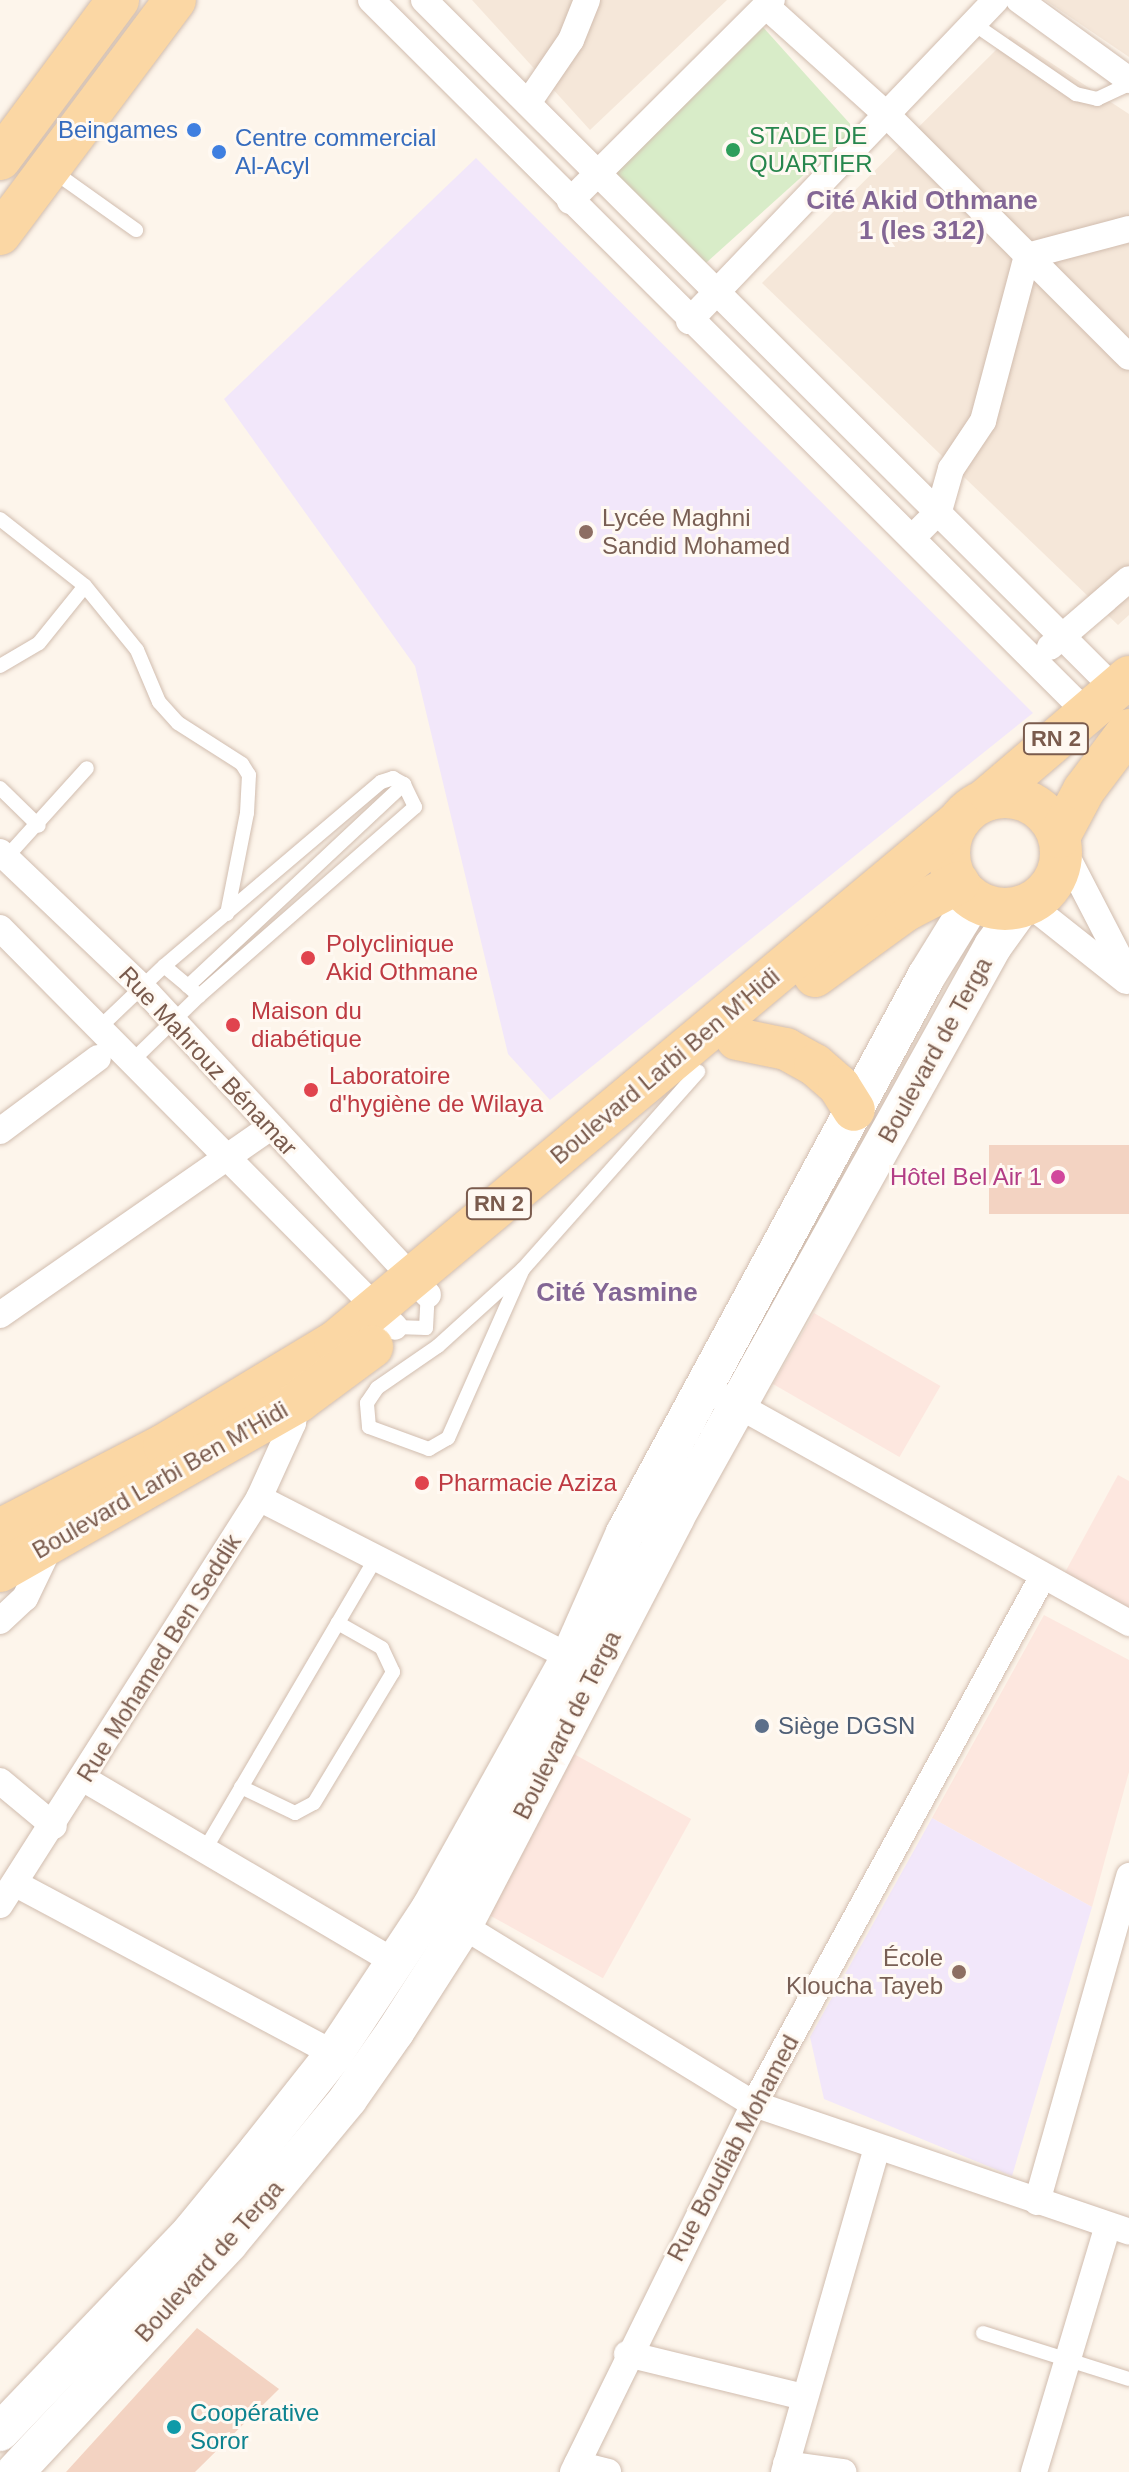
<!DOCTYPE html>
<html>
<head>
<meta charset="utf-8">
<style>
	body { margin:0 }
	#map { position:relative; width:1129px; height:2472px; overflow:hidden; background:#fdf5eb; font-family:Arial,sans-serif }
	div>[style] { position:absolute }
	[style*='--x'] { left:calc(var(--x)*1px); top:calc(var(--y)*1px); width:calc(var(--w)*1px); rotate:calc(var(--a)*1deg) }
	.residential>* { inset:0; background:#f5e7d9 }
	.commercial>* { inset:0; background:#fde7df; transform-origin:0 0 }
	.education>* { inset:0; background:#f2e7fa }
	.green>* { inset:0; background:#d8ecc8; transform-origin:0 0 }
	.building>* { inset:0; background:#f3d3c2; transform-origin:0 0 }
	.roads { filter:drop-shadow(0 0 2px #d1bdaf) drop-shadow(0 0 2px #d1bdaf) }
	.lane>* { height:14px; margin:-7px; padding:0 7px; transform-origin:7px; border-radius:7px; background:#fff }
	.street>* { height:26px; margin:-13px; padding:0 13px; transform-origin:13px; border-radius:13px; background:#fff }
	.secondary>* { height:38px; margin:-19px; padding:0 19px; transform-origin:19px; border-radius:19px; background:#fff }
	.primary>* { height:42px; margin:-21px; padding:0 21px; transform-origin:21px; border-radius:21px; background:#fbd7a4 }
	.primary>.ring { margin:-21px; padding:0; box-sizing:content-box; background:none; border:42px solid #fbd7a4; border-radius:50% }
	.dots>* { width:22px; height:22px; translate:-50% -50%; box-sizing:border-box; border:4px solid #fff9f2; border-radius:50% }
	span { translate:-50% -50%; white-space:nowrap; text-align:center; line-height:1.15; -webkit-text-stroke:6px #fff9f2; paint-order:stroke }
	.shield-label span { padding:2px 6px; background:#fff9f2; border:2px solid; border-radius:6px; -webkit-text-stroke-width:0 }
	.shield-label { font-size:22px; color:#7a5b4d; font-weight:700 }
	.shop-label { font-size:24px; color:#366cbe }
	.right { translate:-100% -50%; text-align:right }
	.left { translate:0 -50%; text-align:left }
	.leisure-label { font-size:24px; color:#27864d }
	.education-label { font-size:24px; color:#785e54 }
	.health-label { font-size:24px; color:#be3a42 }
	.street-label { font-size:24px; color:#7a5b4d }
	.hotel-label { font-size:24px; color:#b23c85 }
	.service-label { font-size:24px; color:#4e5e75 }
	.culture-label { font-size:24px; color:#0d838f }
	.neighbourhood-label { font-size:26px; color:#836695; font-weight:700 }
</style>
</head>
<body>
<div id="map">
	<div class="residential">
		<div style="clip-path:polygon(472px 0,727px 0,590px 130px)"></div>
		<div style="clip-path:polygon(1045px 0,1129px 0,1129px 57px)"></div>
		<div style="clip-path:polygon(1010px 36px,1129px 114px,1129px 615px,1118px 625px,762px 283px)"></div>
	</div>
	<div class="commercial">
		<div style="left:814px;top:1313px;width:146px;height:82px;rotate:30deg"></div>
		<div style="clip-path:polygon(1118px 1475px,1129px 1481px,1129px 1612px,1063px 1576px)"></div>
		<div style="clip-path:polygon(1044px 1615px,1129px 1660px,1129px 1772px,1092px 1907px,932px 1818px)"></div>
		<div style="left:574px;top:1754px;width:134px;height:182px;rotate:29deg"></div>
	</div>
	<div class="education">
		<div style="clip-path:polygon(476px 158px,1033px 713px,550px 1100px,508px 1054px,415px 666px,224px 399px)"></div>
		<div style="clip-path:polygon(932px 1818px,1092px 1907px,1012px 2176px,824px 2099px,810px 2037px)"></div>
	</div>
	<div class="green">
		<div style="left:761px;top:25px;width:140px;height:209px;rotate:48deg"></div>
	</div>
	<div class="building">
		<div style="left:1129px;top:1145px;width:69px;height:140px;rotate:90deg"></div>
		<div style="clip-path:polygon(197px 2328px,279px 2389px,195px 2472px,66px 2472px)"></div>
	</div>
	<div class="roads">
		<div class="lane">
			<div style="--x:974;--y:24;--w:124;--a:34.5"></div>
			<div style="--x:1076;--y:94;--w:22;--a:13"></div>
			<div style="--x:1097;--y:99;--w:35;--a:-25"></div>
			<div style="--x:53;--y:171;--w:102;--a:35.4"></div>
			<div style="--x:0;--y:519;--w:108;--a:38.2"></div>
			<div style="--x:85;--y:586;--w:82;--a:50.9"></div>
			<div style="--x:137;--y:650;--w:56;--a:67.1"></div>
			<div style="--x:159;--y:702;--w:28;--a:48"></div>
			<div style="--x:178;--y:723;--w:76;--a:32.6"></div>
			<div style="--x:242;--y:764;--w:13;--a:58"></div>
			<div style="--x:249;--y:775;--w:38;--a:93"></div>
			<div style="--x:247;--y:813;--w:103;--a:101.2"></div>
			<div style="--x:0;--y:666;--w:45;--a:-30.5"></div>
			<div style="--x:39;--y:643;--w:73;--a:-51.1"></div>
			<div style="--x:0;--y:788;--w:54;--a:44.3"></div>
			<div style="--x:3;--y:861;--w:125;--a:-47.9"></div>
			<div style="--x:188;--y:986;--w:31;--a:-140"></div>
			<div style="--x:164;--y:966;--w:285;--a:-40.3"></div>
			<div style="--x:381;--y:782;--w:13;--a:-18"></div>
			<div style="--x:393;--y:778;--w:13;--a:29"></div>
			<div style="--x:97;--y:1030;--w:93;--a:-43.7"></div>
			<div style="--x:130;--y:1063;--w:96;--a:-44.2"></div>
			<div style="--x:199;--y:996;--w:287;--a:-41.2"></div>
			<div style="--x:415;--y:807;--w:25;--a:-116"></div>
			<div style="--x:404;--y:784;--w:296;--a:136.9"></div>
			<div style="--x:188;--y:986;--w:15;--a:42"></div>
			<div style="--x:523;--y:1269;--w:185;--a:113.9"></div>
			<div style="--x:448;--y:1438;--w:22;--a:150"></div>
			<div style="--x:429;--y:1449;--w:64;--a:-159.9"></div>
			<div style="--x:369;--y:1427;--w:24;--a:-95"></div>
			<div style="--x:367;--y:1403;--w:18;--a:-56"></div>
			<div style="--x:377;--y:1388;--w:74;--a:-34.5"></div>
			<div style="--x:438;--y:1346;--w:115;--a:-42.2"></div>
			<div style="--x:523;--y:1269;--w:264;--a:-48.4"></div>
			<div style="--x:395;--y:1327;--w:31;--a:2"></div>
			<div style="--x:426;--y:1328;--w:33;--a:-87"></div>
			<div style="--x:241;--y:1787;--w:60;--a:25.7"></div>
			<div style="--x:295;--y:1813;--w:21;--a:-28"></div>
			<div style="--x:314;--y:1803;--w:153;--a:-58.9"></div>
			<div style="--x:393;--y:1672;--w:26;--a:-115"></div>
			<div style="--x:382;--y:1648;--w:51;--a:-150.4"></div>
			<div style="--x:204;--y:1851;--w:338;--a:-59.6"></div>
			<div style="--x:983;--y:2333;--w:153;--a:17.5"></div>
		</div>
		<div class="street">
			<div style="--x:371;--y:0;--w:1010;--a:44.88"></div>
			<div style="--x:424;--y:0;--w:976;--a:44.92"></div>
			<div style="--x:1019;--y:0;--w:136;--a:36"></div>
			<div style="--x:766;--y:6;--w:163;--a:42"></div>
			<div style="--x:887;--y:115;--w:342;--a:45"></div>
			<div style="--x:528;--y:103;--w:76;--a:-55.7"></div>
			<div style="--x:571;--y:40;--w:43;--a:-68.2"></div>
			<div style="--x:570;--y:201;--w:285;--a:-44.9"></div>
			<div style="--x:689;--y:321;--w:444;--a:-46.3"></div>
			<div style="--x:912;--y:538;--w:38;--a:-45"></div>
			<div style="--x:939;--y:511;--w:44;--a:-74.1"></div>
			<div style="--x:951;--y:469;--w:58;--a:-56.3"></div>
			<div style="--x:983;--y:421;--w:171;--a:-75.1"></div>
			<div style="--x:1027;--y:256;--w:106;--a:-14.8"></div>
			<div style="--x:1050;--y:647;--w:104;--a:-40.7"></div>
			<div style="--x:1061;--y:845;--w:148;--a:62.6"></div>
			<div style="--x:0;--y:852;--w:196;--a:43.6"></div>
			<div style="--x:142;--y:987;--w:420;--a:47.1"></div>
			<div style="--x:1029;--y:904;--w:124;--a:38.4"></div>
			<div style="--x:0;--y:928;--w:561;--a:45.29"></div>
			<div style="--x:0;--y:1131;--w:122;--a:-36.7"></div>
			<div style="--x:0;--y:1315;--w:329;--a:-34.8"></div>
			<div style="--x:723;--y:1397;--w:465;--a:29.1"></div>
			<div style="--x:259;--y:1498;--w:349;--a:27.1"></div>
			<div style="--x:0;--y:1621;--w:34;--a:-43"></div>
			<div style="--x:25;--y:1598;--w:62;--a:-64.3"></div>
			<div style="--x:84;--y:1779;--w:362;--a:30.5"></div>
			<div style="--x:0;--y:1781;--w:70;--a:39.8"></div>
			<div style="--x:16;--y:1884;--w:361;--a:28.1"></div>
			<div style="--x:0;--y:1905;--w:482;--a:-57.5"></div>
			<div style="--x:259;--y:1498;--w:82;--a:-65.6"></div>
			<div style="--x:293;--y:1423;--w:26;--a:-81"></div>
			<div style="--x:450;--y:1918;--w:356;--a:31.5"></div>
			<div style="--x:754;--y:2104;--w:396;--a:18.8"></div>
			<div style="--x:1037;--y:2202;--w:339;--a:-74.2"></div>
			<div style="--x:627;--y:2354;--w:181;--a:13.7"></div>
			<div style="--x:577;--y:2464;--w:32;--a:14"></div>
			<div style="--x:786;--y:2464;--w:58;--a:8"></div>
			<div style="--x:573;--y:2472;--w:410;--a:-63.8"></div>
			<div style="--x:754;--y:2104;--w:602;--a:-61.31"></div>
			<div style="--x:784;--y:2472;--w:338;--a:-74"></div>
			<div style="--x:1034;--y:2472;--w:257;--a:-73.3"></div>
		</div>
		<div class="secondary">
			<div style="--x:0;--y:2432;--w:277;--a:-46.3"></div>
			<div style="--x:191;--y:2232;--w:106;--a:-50.7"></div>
			<div style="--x:258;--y:2150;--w:122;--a:-51.6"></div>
			<div style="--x:334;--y:2054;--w:174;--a:-56.5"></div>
			<div style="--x:430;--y:1909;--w:288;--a:-60.9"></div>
			<div style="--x:570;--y:1657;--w:136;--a:-66.1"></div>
			<div style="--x:625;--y:1533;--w:634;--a:-61.58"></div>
			<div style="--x:927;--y:975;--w:89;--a:-58.3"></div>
			<div style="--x:15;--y:2472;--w:313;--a:-46.9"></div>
			<div style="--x:229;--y:2243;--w:187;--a:-50.4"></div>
			<div style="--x:348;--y:2099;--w:82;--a:-55"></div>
			<div style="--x:395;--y:2032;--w:128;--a:-57.4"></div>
			<div style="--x:464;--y:1924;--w:458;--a:-62.5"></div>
			<div style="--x:675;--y:1518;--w:654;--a:-60.93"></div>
			<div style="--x:993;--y:946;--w:48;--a:-54.3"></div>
		</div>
		<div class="primary">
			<div style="--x:0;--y:159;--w:198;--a:-53.4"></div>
			<div style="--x:0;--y:234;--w:292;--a:-53.2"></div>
			<div class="ring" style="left:949px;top:797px;width:70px;height:70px"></div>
			<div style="--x:984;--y:801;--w:191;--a:-40.5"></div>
			<div style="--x:1059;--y:837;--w:53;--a:-62"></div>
			<div style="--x:1084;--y:790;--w:75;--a:-53.1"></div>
			<div style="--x:815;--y:976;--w:112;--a:-36"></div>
			<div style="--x:906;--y:910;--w:59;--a:-27.4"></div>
			<div style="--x:737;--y:1039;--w:50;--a:11.5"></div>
			<div style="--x:786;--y:1049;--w:33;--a:29"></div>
			<div style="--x:815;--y:1065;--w:32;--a:41"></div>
			<div style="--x:839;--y:1086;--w:28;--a:58"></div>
			<div style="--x:0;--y:1530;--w:185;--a:-27.4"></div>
			<div style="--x:164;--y:1445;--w:200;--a:-31.1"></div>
			<div style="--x:335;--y:1342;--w:813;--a:-39.86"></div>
			<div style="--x:0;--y:1571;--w:344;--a:-29.6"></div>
			<div style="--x:299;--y:1401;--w:91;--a:-36.5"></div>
		</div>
	</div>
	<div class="dots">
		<div style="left:194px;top:130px;background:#3f7fe0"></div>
		<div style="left:733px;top:150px;background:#2e9e5b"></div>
		<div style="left:219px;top:152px;background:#3f7fe0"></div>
		<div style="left:586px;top:532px;background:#8d6e63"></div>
		<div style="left:308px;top:958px;background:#e0444e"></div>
		<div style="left:233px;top:1025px;background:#e0444e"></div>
		<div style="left:311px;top:1090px;background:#e0444e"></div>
		<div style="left:1058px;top:1177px;background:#d1479c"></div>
		<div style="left:422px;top:1483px;background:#e0444e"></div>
		<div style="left:762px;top:1726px;background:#5c6f8a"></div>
		<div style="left:959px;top:1972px;background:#8d6e63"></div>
		<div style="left:174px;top:2427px;background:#0f9aa8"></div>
	</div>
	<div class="shield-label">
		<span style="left:1056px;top:739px">RN 2</span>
		<span style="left:499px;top:1204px">RN 2</span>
	</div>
	<div class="shop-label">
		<span class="right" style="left:178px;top:130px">Beingames</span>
		<span class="left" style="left:235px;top:152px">Centre commercial<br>Al-Acyl</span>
	</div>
	<div class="leisure-label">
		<span class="left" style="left:749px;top:150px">STADE DE<br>QUARTIER</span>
	</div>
	<div class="education-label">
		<span class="left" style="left:602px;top:532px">Lycée Maghni<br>Sandid Mohamed</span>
		<span class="right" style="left:943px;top:1972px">École<br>Kloucha Tayeb</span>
	</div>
	<div class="health-label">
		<span class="left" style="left:326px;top:958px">Polyclinique<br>Akid Othmane</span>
		<span class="left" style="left:251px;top:1025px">Maison du<br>diabétique</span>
		<span class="left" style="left:329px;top:1090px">Laboratoire<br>d'hygiène de Wilaya</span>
		<span class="left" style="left:438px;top:1483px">Pharmacie Aziza</span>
	</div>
	<div class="street-label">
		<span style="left:935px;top:1050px;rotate:-61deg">Boulevard de Terga</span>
		<span style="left:208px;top:1061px;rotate:47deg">Rue Mahrouz Bénamar</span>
		<span style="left:665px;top:1066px;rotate:-40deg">Boulevard Larbi Ben M'Hidi</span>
		<span style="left:160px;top:1480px;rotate:-30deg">Boulevard Larbi Ben M'Hidi</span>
		<span style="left:159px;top:1658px;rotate:-58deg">Rue Mohamed Ben Seddik</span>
		<span style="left:567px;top:1725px;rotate:-63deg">Boulevard de Terga</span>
		<span style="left:733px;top:2148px;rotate:-62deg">Rue Boudiab Mohamed</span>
		<span style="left:209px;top:2261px;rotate:-48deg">Boulevard de Terga</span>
	</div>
	<div class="hotel-label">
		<span class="right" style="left:1042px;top:1177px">Hôtel Bel Air 1</span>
	</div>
	<div class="service-label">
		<span class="left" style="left:778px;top:1726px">Siège DGSN</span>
	</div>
	<div class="culture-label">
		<span class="left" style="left:190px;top:2427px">Coopérative<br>Soror</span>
	</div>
	<div class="neighbourhood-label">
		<span style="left:922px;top:216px">Cité Akid Othmane<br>1 (les 312)</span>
		<span style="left:617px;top:1293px">Cité Yasmine</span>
	</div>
</div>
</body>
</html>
